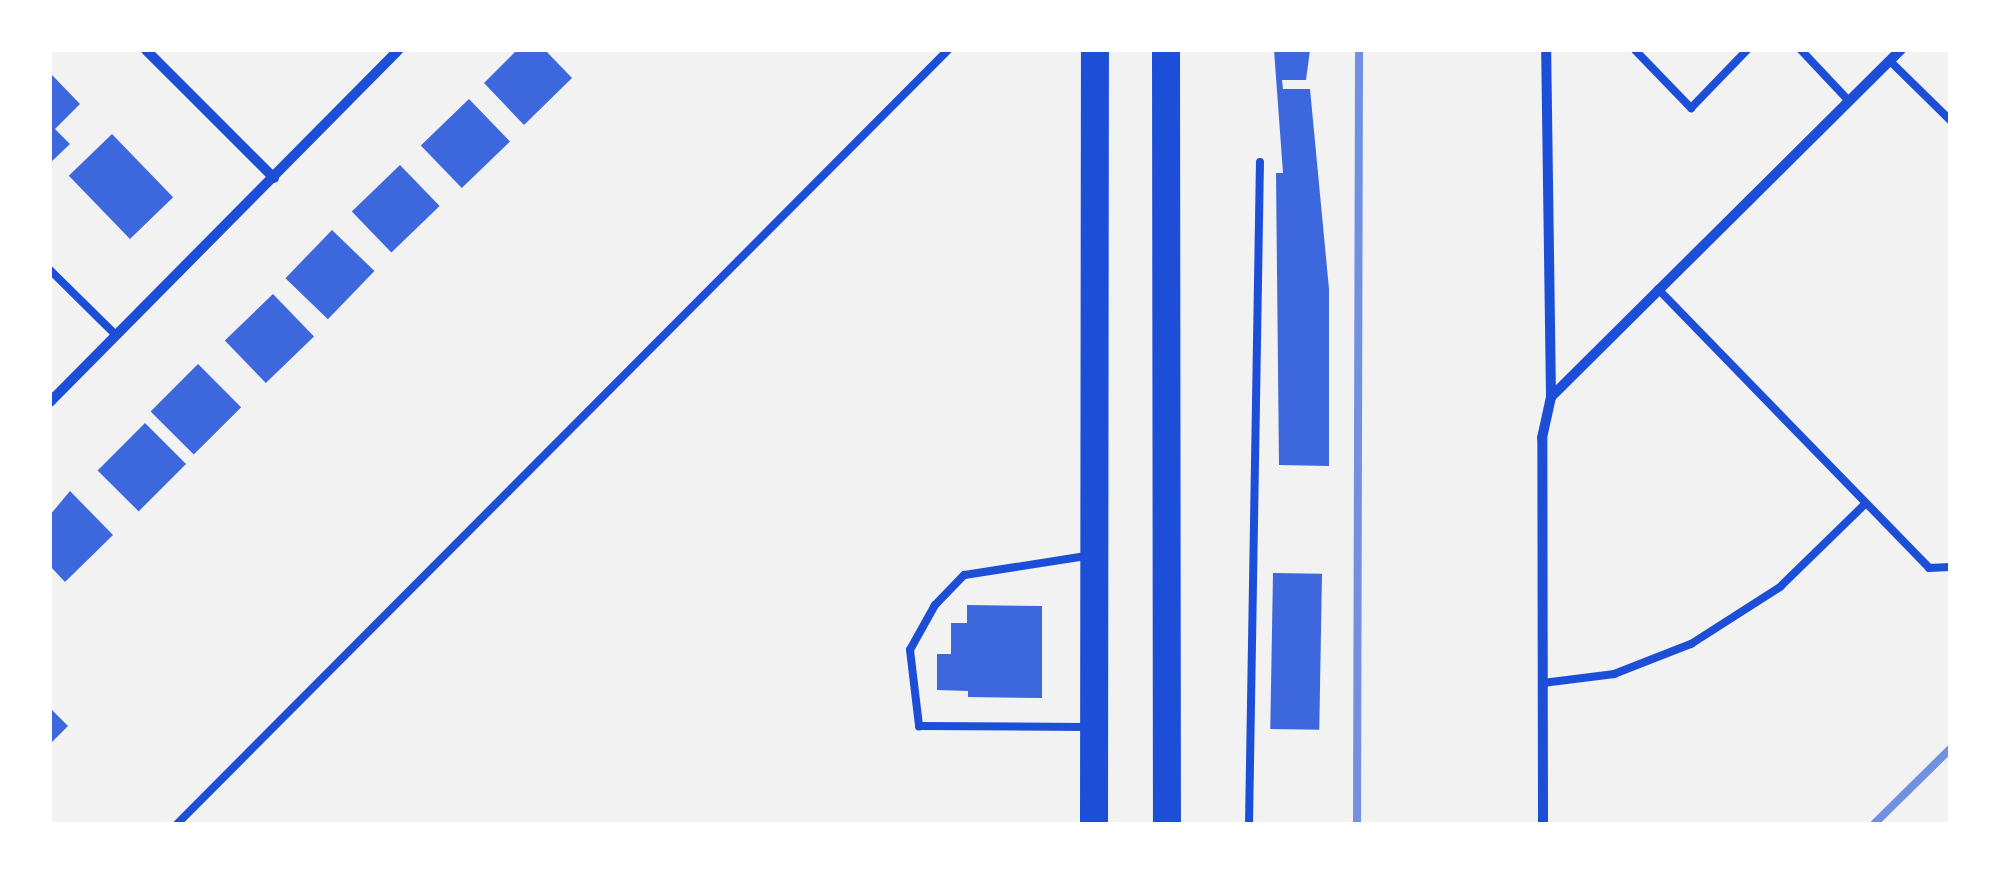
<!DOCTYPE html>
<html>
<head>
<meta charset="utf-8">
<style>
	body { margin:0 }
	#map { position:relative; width:2000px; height:874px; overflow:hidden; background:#f2f2f2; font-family:"Libre Baskerville",serif }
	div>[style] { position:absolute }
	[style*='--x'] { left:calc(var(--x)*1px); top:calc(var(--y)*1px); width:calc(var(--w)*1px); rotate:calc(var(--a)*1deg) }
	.building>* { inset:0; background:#3d67dc; transform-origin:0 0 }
	.service>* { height:8px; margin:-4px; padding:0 4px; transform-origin:4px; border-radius:4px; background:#1d4ed8 }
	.minor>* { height:10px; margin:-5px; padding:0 5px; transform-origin:5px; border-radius:5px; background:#1d4ed8 }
	.trunk>* { height:28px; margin:-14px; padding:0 14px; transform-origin:14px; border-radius:14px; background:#1d4ed8 }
	.rail>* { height:8px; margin:-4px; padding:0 4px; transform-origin:4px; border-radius:4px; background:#7290e2 }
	span { translate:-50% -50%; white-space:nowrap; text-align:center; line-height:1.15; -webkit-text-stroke:9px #fff; paint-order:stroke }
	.frame { position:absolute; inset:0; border:52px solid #fff; pointer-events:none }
</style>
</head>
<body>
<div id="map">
	<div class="building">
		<div style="clip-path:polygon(517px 50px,545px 50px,572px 78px,524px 125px,484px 83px)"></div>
		<div style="clip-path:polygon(1274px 50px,1310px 50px,1306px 80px,1282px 80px,1283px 89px,1310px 89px,1329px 289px,1329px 466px,1279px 465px,1276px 173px,1283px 173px)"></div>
		<div style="clip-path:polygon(50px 73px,80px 104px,55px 129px,70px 144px,50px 163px)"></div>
		<div style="left:469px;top:99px;width:59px;height:67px;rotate:46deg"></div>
		<div style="left:112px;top:134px;width:88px;height:60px;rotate:46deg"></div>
		<div style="left:400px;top:165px;width:57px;height:67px;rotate:46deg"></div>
		<div style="left:332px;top:230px;width:59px;height:67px;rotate:44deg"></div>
		<div style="left:273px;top:294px;width:59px;height:67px;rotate:46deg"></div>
		<div style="left:198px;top:364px;width:61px;height:67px;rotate:45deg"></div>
		<div style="left:145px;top:423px;width:58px;height:67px;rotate:45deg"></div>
		<div style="clip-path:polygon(70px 491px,113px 535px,65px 582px,50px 566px,50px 515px)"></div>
		<div style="left:1273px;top:573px;width:49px;height:156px;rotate:1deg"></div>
		<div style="clip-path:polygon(967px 605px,1042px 606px,1042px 698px,968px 697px,968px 691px,937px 690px,937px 654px,951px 654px,951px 623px,967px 623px)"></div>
		<div style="clip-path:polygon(50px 708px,68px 726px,50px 744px)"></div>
	</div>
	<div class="service">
		<div style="--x:1635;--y:50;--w:81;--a:46"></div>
		<div style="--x:1691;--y:108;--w:81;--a:-46"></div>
		<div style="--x:1801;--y:50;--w:70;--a:46.7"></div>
		<div style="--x:1890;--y:61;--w:84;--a:44.5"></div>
		<div style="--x:50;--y:270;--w:93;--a:44.6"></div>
		<div style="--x:1658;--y:289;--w:389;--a:45.8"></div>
		<div style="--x:1929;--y:568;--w:21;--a:-3"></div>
		<div style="--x:1086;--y:556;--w:123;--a:171.1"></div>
		<div style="--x:964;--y:575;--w:42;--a:134"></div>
		<div style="--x:935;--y:605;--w:51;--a:119.1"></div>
		<div style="--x:910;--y:650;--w:77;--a:83.2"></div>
		<div style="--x:919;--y:726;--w:168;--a:0.3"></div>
		<div style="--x:1543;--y:683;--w:72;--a:-7.2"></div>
		<div style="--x:1614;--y:674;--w:83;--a:-21.3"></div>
		<div style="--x:1691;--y:644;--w:106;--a:-32.6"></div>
		<div style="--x:1780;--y:587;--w:119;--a:-44.3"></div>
		<div style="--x:177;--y:824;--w:1092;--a:-45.11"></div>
		<div style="--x:1249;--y:824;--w:662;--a:-89.05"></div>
	</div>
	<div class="minor">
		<div style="--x:146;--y:50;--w:181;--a:45"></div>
		<div style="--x:1551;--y:397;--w:493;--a:-44.8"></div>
		<div style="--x:50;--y:402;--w:495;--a:-45.3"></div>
		<div style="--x:1543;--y:824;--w:386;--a:-90.1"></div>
		<div style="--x:1542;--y:438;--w:42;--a:-77.6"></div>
		<div style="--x:1551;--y:397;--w:347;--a:-90.8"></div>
	</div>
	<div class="trunk">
		<div style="--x:1166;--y:50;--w:774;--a:89.93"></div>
		<div style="--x:1094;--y:824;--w:774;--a:-89.93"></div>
	</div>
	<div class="rail">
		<div style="--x:1357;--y:824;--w:774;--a:-89.85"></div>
		<div style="--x:1874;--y:824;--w:107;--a:-44.6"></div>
	</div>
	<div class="frame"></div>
</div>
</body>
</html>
